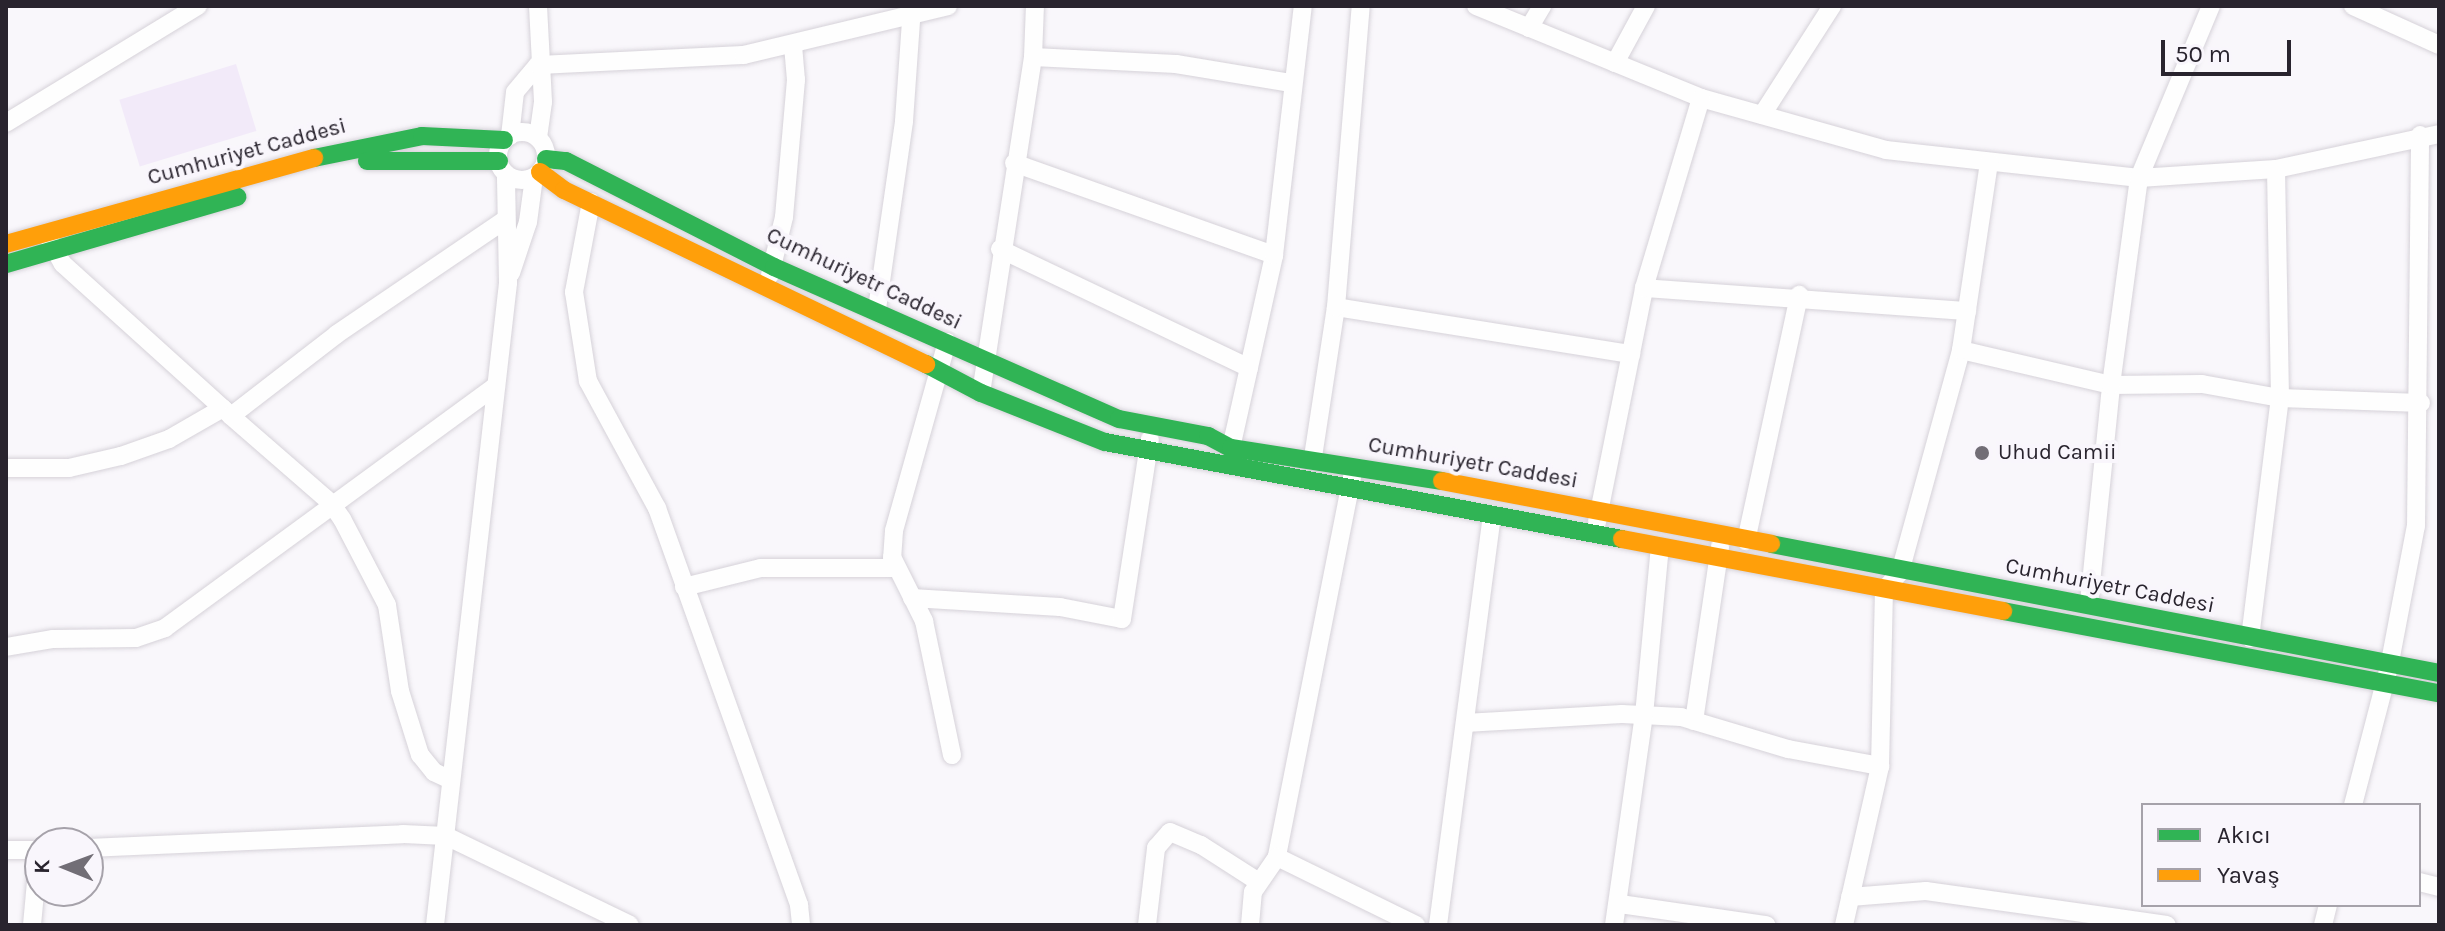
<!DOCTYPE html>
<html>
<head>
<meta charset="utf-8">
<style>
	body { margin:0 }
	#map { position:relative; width:2445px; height:931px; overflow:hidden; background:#f9f7fb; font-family:Karla,sans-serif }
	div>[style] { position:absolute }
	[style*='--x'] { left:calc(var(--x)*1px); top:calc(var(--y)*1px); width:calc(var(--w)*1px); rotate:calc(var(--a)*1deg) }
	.green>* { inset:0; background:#f2eaf9; transform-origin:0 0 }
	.roads { filter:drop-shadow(0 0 2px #d6d2d9) drop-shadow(0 0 2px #d6d2d9) }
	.street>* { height:18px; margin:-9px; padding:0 9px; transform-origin:9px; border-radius:9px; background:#fefefe }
	.street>.ring { margin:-9px; padding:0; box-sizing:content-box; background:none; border:18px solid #fefefe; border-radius:50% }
	.fast>* { height:18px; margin:-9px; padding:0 9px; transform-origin:9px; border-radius:9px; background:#30b455 }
	.slow>* { height:18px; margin:-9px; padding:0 9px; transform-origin:9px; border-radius:9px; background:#ff9f0a }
	.dots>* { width:22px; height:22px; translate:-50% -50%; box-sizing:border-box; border:4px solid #f9f6fc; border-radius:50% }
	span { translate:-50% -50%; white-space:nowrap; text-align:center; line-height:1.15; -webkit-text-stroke:8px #f9f6fc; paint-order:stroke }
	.street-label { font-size:22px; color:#29242e }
	.poi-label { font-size:22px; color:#29242e }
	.left { translate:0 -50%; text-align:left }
	.frame { position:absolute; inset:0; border:8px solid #29242e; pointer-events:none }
	.legend { position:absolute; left:2141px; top:803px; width:280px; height:104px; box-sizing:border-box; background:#f9f6fc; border:2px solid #a6a2aa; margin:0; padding:10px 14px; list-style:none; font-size:24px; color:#29242e }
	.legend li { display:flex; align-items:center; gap:16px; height:40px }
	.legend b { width:40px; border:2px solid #a6a2aa }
	.north { position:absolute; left:24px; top:827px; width:80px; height:80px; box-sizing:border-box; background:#f9f6fc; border:2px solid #a6a2aa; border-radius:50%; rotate:271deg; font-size:22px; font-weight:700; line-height:32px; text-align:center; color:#29242e }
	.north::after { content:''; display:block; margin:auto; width:28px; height:36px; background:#726e76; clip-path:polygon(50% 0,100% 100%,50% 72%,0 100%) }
	.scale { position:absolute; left:2161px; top:40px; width:130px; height:36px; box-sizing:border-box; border:4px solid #29242e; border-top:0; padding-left:10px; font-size:24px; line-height:28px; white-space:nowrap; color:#29242e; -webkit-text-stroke:6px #f9f6fc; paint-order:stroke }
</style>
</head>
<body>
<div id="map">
	<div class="green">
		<div style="left:236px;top:64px;width:70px;height:122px;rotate:73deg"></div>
	</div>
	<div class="roads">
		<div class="street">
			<div style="--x:538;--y:6;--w:96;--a:87"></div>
			<div style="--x:543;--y:102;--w:36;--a:98"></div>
			<div style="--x:1476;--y:6;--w:243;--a:22.2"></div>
			<div style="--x:1701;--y:98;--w:192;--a:15.7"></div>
			<div style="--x:1886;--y:150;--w:255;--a:6.3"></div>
			<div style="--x:2139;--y:178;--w:137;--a:-3.8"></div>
			<div style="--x:2276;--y:169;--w:167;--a:-12.1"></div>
			<div style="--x:2353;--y:6;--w:94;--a:24.4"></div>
			<div style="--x:1529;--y:28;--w:26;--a:-59"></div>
			<div style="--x:1033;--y:57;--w:143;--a:2.8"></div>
			<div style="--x:1176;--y:64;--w:117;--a:9.4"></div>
			<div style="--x:1615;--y:63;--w:65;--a:-61.5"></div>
			<div style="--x:1762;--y:115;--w:130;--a:-57.3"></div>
			<div style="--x:6;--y:123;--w:225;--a:-31.4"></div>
			<div class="ring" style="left:498px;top:132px;width:30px;height:30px"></div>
			<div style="--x:510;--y:136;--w:44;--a:-83.5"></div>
			<div style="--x:515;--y:92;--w:35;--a:-50"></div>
			<div style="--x:538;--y:65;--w:206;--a:-2.8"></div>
			<div style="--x:744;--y:55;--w:210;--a:-13.5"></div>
			<div style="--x:1014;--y:163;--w:276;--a:19.5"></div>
			<div style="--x:591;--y:202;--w:92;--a:100.7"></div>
			<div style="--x:574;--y:292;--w:90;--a:81.1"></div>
			<div style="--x:588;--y:381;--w:145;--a:61.5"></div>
			<div style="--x:657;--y:508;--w:422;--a:70.3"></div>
			<div style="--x:799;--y:905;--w:20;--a:84"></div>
			<div style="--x:50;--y:241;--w:26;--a:61"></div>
			<div style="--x:63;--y:264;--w:227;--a:42.1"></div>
			<div style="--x:1000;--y:249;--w:276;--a:25.5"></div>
			<div style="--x:511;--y:273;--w:54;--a:-71.6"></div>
			<div style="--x:528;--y:222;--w:45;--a:-82.4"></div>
			<div style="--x:770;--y:275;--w:60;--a:-76.4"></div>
			<div style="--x:784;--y:217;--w:138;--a:-85"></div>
			<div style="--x:796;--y:80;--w:35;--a:-95"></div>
			<div style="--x:1644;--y:288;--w:324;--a:4.1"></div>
			<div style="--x:1336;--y:307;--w:299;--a:9.1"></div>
			<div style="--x:877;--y:309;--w:190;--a:-81.8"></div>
			<div style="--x:904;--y:121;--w:115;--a:-86"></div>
			<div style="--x:947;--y:342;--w:196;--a:105.7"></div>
			<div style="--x:894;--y:531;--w:26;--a:94"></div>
			<div style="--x:892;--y:557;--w:72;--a:63.4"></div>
			<div style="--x:924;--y:621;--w:137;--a:78.2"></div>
			<div style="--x:1961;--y:350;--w:154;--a:13.1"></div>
			<div style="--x:2111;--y:385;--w:91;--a:-0.6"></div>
			<div style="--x:2202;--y:384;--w:79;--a:10.2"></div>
			<div style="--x:2280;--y:398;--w:141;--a:2"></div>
			<div style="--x:981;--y:393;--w:340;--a:-81.2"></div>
			<div style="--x:1033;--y:57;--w:51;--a:-87.8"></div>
			<div style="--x:1231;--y:448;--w:198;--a:-77.4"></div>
			<div style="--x:1274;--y:255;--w:251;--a:-83.4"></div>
			<div style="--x:1313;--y:457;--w:152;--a:-81.3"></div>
			<div style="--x:1336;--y:307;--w:302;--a:-85.3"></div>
			<div style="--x:6;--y:468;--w:63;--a:0"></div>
			<div style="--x:69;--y:468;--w:53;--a:-13"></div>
			<div style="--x:121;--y:456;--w:51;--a:-19.5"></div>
			<div style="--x:169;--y:439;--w:62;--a:-29.9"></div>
			<div style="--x:1352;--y:477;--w:387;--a:101.2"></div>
			<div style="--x:1277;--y:857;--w:155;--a:26.1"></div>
			<div style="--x:1597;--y:522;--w:239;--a:-78.6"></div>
			<div style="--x:1644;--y:288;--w:198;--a:-73.3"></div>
			<div style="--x:1746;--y:541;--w:252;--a:-77.8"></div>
			<div style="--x:684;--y:587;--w:79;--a:-13.9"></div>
			<div style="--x:761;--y:568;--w:133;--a:0"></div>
			<div style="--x:912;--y:598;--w:148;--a:3.5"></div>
			<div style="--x:1060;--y:607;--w:63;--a:11"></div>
			<div style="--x:1122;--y:619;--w:182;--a:-81.2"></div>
			<div style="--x:2089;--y:603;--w:219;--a:-84.2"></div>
			<div style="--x:2111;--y:385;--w:209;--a:-82.3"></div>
			<div style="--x:2139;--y:178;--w:186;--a:-67.3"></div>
			<div style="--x:2250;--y:638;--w:242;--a:-82.9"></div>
			<div style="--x:2280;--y:398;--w:229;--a:-91"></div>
			<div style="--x:6;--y:647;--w:48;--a:-9.7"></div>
			<div style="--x:53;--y:639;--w:83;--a:-0.7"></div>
			<div style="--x:136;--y:638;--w:31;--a:-19"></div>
			<div style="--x:165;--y:628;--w:410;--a:-36.2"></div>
			<div style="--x:1694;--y:721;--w:177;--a:-81.5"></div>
			<div style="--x:1465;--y:723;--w:157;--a:-3.3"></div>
			<div style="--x:1622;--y:714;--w:59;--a:2.9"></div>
			<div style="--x:1681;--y:717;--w:112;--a:16.7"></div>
			<div style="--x:1788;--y:749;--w:94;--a:10.5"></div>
			<div style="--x:451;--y:780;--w:19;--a:-155"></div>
			<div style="--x:434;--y:772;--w:22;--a:-129"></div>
			<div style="--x:420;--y:755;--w:67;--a:-107.4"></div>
			<div style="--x:400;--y:691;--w:87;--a:-98.6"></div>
			<div style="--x:387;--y:605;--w:97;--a:-117.6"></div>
			<div style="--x:342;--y:519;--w:19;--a:-125"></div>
			<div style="--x:331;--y:503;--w:133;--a:-139"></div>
			<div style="--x:231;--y:416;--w:134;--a:-37.7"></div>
			<div style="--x:337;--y:334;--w:201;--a:-34.2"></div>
			<div style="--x:2353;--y:805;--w:143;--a:-75.4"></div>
			<div style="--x:2389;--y:667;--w:144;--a:-79.2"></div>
			<div style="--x:2416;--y:526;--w:391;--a:-89.4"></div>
			<div style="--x:88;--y:848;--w:315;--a:-2.5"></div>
			<div style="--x:403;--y:834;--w:43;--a:2.7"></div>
			<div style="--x:446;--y:836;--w:204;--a:25.8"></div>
			<div style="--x:6;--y:850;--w:34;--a:0"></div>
			<div style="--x:2419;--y:882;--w:21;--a:14"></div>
			<div style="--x:1850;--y:897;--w:76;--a:-4.5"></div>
			<div style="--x:1926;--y:891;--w:243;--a:8"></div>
			<div style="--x:1620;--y:904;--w:148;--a:8.2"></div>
			<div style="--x:32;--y:925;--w:75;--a:-84.7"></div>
			<div style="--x:435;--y:925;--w:646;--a:-83.51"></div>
			<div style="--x:508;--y:283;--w:109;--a:-91.1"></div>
			<div style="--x:1147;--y:925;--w:78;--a:-83.3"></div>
			<div style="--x:1156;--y:848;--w:21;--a:-49"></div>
			<div style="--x:1170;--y:832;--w:34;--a:23"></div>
			<div style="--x:1201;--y:845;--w:67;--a:32.7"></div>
			<div style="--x:1250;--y:925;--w:33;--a:-85"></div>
			<div style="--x:1253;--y:892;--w:42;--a:-55.6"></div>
			<div style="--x:1438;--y:925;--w:414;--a:-82.5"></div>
			<div style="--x:1614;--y:925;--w:212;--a:-81.9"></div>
			<div style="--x:1644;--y:715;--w:169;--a:-84.6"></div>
			<div style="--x:1844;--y:925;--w:163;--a:-77.2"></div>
			<div style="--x:1880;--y:766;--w:176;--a:-88.7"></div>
			<div style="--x:1884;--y:590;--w:24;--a:-48"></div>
			<div style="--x:1900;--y:572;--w:230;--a:-74.6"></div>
			<div style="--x:1961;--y:350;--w:190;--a:-81.5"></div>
			<div style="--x:2323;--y:925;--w:21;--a:-76"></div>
		</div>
		<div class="fast">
			<div style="--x:314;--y:158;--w:110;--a:-11.5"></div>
			<div style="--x:422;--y:136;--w:82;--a:2.8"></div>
			<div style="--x:546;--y:159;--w:20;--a:6"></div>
			<div style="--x:566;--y:161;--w:233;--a:27"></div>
			<div style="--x:774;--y:267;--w:377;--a:23.8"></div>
			<div style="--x:1119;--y:419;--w:91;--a:10.8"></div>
			<div style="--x:1208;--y:436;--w:26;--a:28"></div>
			<div style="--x:1231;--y:448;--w:214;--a:8.9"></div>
			<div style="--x:367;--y:161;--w:132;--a:0"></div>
			<div style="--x:6;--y:264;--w:241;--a:-16.2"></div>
			<div style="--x:926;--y:364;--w:62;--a:27.8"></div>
			<div style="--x:981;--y:393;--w:133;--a:21.6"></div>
			<div style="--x:1105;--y:442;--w:526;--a:10.63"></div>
			<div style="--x:1771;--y:544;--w:680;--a:10.93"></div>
			<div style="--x:2003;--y:611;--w:444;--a:10.7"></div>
		</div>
		<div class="slow">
			<div style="--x:540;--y:172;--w:30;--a:37"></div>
			<div style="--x:564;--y:190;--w:402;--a:25.7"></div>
			<div style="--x:6;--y:244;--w:320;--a:-15.6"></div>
			<div style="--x:1442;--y:481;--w:335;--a:10.8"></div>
			<div style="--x:1622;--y:539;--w:388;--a:10.7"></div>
		</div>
	</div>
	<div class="dots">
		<div style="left:1982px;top:453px;background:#726e76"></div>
	</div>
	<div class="street-label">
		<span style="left:247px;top:152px;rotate:-15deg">Cumhuriyet Caddesi</span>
		<span style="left:864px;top:279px;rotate:25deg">Cumhuriyetr Caddesi</span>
		<span style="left:1473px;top:463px;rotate:10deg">Cumhuriyetr Caddesi</span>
		<span style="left:2110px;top:586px;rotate:11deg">Cumhuriyetr Caddesi</span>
	</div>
	<div class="poi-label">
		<span class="left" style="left:1998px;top:453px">Uhud Camii</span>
	</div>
	<div class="frame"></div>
	<ul class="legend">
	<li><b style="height:10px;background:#30b455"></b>Akıcı</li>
	<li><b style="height:10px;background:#ff9f0a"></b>Yavaş</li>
	</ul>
	<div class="north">K</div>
	<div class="scale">50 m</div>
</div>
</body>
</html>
